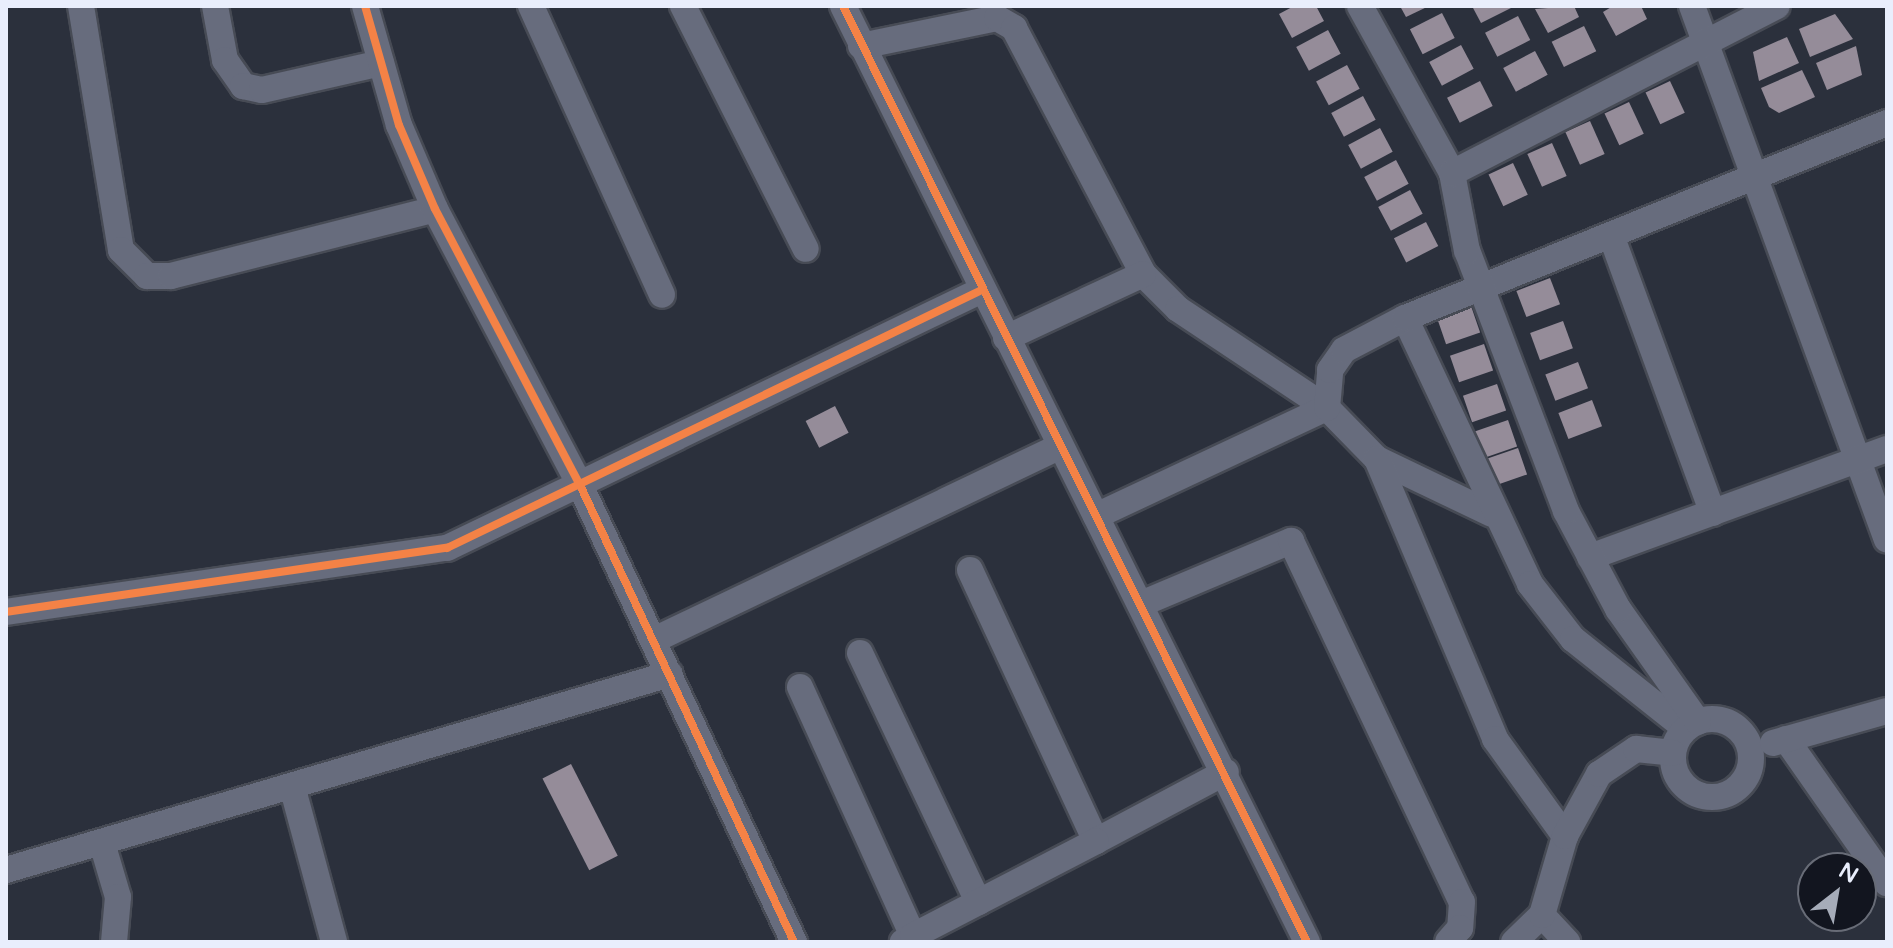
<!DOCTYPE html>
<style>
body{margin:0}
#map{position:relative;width:1893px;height:948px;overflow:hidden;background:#2b303c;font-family:"Varela Round",sans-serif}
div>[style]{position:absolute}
.building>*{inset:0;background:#958c99;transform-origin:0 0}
.roads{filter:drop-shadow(2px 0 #474b55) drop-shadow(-2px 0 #474b55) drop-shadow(0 2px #474b55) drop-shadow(0 -2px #474b55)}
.street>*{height:26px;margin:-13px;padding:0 13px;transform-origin:13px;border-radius:13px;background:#676c7d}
.street>.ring{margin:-13px;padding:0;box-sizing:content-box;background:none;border:26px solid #676c7d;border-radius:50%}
.cycleway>*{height:8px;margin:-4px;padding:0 4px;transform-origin:4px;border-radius:4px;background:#f48246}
span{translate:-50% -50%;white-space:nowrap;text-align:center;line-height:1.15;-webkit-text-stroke:8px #12151f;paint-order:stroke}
.frame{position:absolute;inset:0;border:8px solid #e9eefc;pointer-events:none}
.north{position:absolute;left:1797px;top:852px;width:80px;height:80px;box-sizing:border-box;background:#12151f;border:2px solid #686c77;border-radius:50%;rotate:31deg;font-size:22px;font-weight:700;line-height:32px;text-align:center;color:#e9eefc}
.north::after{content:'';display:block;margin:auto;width:28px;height:36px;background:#a6acb9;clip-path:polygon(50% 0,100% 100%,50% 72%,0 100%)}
</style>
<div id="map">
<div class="building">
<i style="clip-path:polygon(1294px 6px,1316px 6px,1324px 21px,1292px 38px,1279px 14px)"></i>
<i style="clip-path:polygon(1400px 6px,1429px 6px,1406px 17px)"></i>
<i style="clip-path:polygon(1472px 6px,1515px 6px,1481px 23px)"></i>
<i style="clip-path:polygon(1574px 6px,1579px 17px,1548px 33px,1535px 9px)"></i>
<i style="clip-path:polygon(1613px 6px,1641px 6px,1647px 19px,1616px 36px,1603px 12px)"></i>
<i style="left:1442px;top:13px;width:28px;height:36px;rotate:63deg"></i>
<i style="clip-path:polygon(1835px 14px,1853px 39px,1810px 57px,1799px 29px)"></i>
<i style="left:1518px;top:16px;width:27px;height:37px;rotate:63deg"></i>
<i style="left:1584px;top:26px;width:28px;height:36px;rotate:64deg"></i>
<i style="left:1328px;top:30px;width:27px;height:36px;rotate:62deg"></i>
<i style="clip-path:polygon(1787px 37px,1799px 63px,1759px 81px,1753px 52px)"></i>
<i style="left:1461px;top:45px;width:27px;height:36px;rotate:62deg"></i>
<i style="clip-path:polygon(1856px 46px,1862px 75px,1827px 90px,1816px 63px)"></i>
<i style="left:1535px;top:51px;width:27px;height:36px;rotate:62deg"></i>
<i style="left:1347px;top:65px;width:27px;height:35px;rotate:62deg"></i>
<i style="clip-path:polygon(1802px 70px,1815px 97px,1779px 113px,1769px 107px,1761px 88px)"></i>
<i style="left:1480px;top:81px;width:28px;height:37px;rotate:63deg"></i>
<i style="left:1670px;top:81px;width:35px;height:27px;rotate:65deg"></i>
<i style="left:1363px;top:96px;width:27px;height:36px;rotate:62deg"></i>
<i style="left:1629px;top:102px;width:35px;height:27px;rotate:65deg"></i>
<i style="left:1590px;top:121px;width:36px;height:27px;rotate:66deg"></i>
<i style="left:1380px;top:128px;width:27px;height:36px;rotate:62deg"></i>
<i style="left:1552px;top:143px;width:36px;height:27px;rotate:66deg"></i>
<i style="left:1396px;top:160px;width:27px;height:36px;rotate:62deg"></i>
<i style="left:1513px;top:163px;width:35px;height:27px;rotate:65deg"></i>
<i style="left:1410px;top:190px;width:27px;height:36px;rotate:62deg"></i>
<i style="left:1426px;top:222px;width:27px;height:36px;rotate:63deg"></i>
<i style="left:1550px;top:278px;width:28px;height:36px;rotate:69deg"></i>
<i style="left:1471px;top:306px;width:28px;height:36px;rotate:71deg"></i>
<i style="left:1563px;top:321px;width:29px;height:35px;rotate:70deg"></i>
<i style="left:1484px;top:344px;width:28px;height:36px;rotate:71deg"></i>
<i style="left:1578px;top:362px;width:28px;height:35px;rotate:69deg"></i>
<i style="left:1497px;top:384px;width:28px;height:36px;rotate:71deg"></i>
<i style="left:1592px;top:400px;width:28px;height:36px;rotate:69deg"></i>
<i style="left:835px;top:406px;width:30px;height:33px;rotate:63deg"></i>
<i style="left:1508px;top:420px;width:28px;height:36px;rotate:71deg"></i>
<i style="left:1518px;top:448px;width:28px;height:36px;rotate:71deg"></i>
<i style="left:571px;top:764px;width:103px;height:32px;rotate:63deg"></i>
</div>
<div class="roads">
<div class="street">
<i style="left:81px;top:6px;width:247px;rotate:80.7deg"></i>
<i style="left:121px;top:250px;width:37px;rotate:45deg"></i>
<i style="left:147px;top:276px;width:24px"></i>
<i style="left:171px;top:276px;width:272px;rotate:-14.2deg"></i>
<i style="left:215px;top:6px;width:55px;rotate:79.5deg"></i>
<i style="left:225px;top:60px;width:32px;rotate:55deg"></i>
<i style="left:243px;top:86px;width:19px;rotate:12deg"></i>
<i style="left:262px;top:90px;width:122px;rotate:-12.8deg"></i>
<i style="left:365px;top:6px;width:124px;rotate:74.1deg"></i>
<i style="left:399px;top:125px;width:91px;rotate:66.8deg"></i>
<i style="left:435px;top:209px;width:312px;rotate:62.3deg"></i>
<i style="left:580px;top:485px;width:505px;rotate:64.91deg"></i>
<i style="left:531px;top:6px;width:317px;rotate:65.6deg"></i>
<i style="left:683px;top:6px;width:272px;rotate:63.2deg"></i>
<i style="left:843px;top:6px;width:1045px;rotate:63.63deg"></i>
<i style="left:1360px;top:6px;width:191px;rotate:61.1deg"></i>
<i style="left:1692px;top:6px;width:568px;rotate:69.94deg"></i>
<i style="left:861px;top:46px;width:139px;rotate:-11.6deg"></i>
<i style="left:997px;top:18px;width:20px;rotate:30deg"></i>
<i style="left:1014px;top:28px;width:278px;rotate:62.3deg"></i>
<i style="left:1143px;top:274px;width:49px;rotate:45deg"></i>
<i style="left:1178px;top:309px;width:179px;rotate:33.6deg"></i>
<i style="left:1327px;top:408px;width:71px;rotate:45.6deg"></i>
<i style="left:1377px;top:459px;width:127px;rotate:25.6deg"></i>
<i style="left:1611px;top:235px;width:296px;rotate:69.9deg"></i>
<i style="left:1405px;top:318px;width:294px;rotate:64.8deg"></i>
<i style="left:1530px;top:584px;width:70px;rotate:52deg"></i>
<i style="left:1573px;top:639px;width:144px;rotate:38.5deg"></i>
<i style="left:1006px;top:338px;width:151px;rotate:-25deg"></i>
<i style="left:1377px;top:459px;width:304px;rotate:67.1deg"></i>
<i style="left:1495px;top:739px;width:120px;rotate:54.2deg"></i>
<i style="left:1096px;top:516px;width:255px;rotate:-25.1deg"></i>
<i style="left:1327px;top:408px;width:38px;rotate:-85deg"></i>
<i style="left:1330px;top:370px;width:24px;rotate:-55deg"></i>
<i style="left:1344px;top:350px;width:69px;rotate:-27.7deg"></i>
<i style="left:1405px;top:318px;width:520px;rotate:-22.03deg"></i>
<i style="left:1590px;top:557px;width:316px;rotate:-20deg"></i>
<i style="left:970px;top:570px;width:299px;rotate:65.1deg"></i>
<i style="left:1096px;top:841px;width:147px;rotate:-28deg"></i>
<i style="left:1141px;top:604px;width:163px;rotate:-22.8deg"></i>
<i style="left:1291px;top:541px;width:399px;rotate:64.7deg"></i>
<i style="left:1462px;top:902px;width:26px;rotate:94deg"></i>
<i style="left:1460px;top:928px;width:18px;rotate:131deg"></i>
<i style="left:6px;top:612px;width:446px;rotate:-8.3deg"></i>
<i style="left:447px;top:548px;width:594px;rotate:-25.75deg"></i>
<i style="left:654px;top:640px;width:450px;rotate:-25.5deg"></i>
<i style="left:860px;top:653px;width:276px;rotate:64.6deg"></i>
<i style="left:800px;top:687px;width:273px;rotate:65.6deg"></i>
<i style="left:913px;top:936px;width:12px;rotate:149deg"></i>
<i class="ring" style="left:1673px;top:719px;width:52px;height:52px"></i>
<i style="left:1698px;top:722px;width:138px;rotate:-125.3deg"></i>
<i style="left:1618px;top:609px;width:111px;rotate:-118deg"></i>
<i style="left:1566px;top:511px;width:278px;rotate:-110.8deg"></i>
<i style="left:1467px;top:251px;width:79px;rotate:-100.9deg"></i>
<i style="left:1452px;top:173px;width:365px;rotate:-27.2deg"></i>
<i style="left:1786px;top:739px;width:176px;rotate:55deg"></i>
<i style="left:1773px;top:743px;width:118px;rotate:-15.7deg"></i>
<i style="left:292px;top:786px;width:162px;rotate:74.9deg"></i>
<i style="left:102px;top:843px;width:56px;rotate:73.5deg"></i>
<i style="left:118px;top:897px;width:45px;rotate:95.1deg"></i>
<i style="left:6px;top:870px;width:692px;rotate:-16.45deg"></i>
<i style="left:1542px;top:915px;width:37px;rotate:47deg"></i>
<i style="left:913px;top:936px;width:206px;rotate:-27.4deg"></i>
<i style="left:1514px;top:942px;width:39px;rotate:-44deg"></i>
<i style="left:1542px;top:915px;width:82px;rotate:-73.8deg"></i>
<i style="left:1565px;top:836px;width:71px;rotate:-61.3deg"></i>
<i style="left:1599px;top:774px;width:45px;rotate:-34deg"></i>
<i style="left:1636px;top:749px;width:37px;rotate:6deg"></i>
</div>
</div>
<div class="cycleway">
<i style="left:365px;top:6px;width:124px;rotate:74.1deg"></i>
<i style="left:399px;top:125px;width:91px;rotate:66.8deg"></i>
<i style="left:435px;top:209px;width:312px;rotate:62.3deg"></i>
<i style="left:580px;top:485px;width:505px;rotate:64.91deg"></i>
<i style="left:843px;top:6px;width:1045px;rotate:63.63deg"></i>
<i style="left:6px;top:612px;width:446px;rotate:-8.3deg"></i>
<i style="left:447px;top:548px;width:594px;rotate:-25.75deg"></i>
</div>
<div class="frame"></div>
<div class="north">N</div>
</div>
